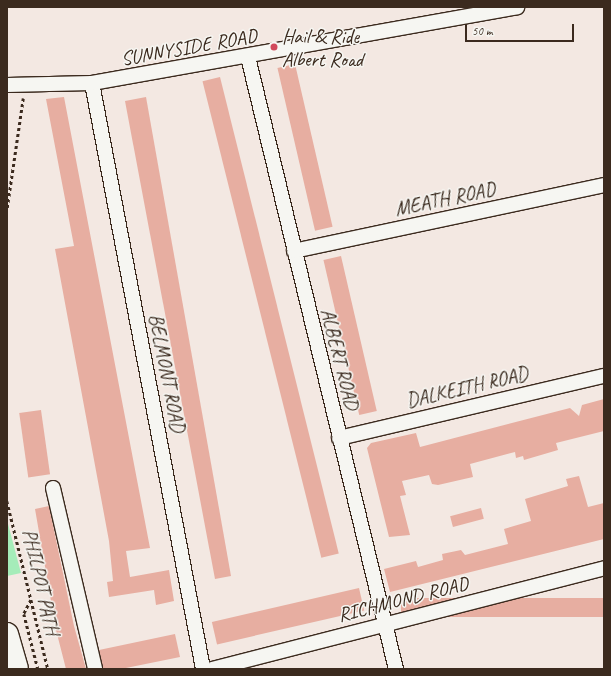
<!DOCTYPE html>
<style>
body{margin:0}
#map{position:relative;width:611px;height:676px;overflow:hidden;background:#f3e8e2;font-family:Caveat,sans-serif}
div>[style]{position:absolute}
.green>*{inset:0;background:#a5ecb9}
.building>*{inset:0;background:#e7aea1;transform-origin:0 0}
.path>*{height:2.5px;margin-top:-1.25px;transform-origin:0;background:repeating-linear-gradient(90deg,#3b2a1e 0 3px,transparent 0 6px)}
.roads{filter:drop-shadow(1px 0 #3b2a1e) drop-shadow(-1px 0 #3b2a1e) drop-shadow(0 1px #3b2a1e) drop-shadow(0 -1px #3b2a1e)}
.street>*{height:14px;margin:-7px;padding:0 7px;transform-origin:7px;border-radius:7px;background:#f6f6f2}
.primary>*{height:22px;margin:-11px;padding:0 11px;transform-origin:11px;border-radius:11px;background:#f6f6f2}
.dots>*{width:11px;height:11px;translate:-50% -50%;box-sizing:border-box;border:2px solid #f6f6f2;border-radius:50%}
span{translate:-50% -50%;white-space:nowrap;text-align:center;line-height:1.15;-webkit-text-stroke:3px #f6f6f2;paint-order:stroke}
.poi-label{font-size:20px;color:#3b2a1e}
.left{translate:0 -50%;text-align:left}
.street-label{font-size:20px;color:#3b2a1e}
.frame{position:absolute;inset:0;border:8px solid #3b2a1e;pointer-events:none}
.scale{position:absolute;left:465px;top:24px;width:109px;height:18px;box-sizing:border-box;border:2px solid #3b2a1e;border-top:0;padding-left:5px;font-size:12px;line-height:14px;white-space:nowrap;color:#3b2a1e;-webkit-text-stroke:3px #f6f6f2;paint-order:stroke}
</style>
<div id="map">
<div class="green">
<i style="clip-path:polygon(7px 520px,21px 573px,7px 576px)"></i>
</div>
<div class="building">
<i style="left:295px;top:64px;width:167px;height:18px;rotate:77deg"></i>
<i style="left:220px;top:77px;width:491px;height:18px;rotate:76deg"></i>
<i style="clip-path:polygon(64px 97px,150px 548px,126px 551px,130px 577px,169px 570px,174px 601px,156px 605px,154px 590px,109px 597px,107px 582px,113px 581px,109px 541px,55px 249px,74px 246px,46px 99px)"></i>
<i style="clip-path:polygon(146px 97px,231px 576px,215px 579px,125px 101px)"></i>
<i style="left:341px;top:256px;width:159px;height:18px;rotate:77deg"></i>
<i style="clip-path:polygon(604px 399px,604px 431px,556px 443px,558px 450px,524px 460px,523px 456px,516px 458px,515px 452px,470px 464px,473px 477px,438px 485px,432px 484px,429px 475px,402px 481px,406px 495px,400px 496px,410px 535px,389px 537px,367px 448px,371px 443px,416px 433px,420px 447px,570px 408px,579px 416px,582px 405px)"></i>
<i style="left:41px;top:410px;width:65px;height:22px;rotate:82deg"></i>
<i style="clip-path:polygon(579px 476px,588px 507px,604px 503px,604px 539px,390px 592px,384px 569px,416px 561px,418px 567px,443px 560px,442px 554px,461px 550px,465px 555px,508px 544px,504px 529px,531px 521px,525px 499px,568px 486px,566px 479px)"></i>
<i style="clip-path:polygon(49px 506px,74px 626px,86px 669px,66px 669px,56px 630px,35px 509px)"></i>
<i style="left:481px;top:508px;width:11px;height:32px;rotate:75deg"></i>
<i style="left:359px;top:588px;width:23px;height:151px;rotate:77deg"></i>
<i style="left:604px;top:598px;width:19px;height:203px;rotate:90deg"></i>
<i style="clip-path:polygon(175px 634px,180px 657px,121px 669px,103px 669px,99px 650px)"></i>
</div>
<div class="path">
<i style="left:7px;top:208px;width:111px;rotate:-81.7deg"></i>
<i style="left:7px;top:501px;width:173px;rotate:76.3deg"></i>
<i style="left:31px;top:600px;width:16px;rotate:117deg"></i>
<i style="left:24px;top:614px;width:57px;rotate:75.7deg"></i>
</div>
<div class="roads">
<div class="street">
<i style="left:248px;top:57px;width:630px;rotate:76.41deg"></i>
<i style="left:92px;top:83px;width:596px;rotate:79.27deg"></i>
<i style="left:7px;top:85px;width:85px;rotate:-1.3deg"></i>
<i style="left:92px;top:83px;width:432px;rotate:-10.1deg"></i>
<i style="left:294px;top:251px;width:317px;rotate:-12deg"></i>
<i style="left:339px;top:438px;width:272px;rotate:-13.2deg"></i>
<i style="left:53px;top:488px;width:186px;rotate:76.9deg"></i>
<i style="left:212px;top:669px;width:405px;rotate:-14.4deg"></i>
</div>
<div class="primary">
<i style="left:7px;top:634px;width:36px;rotate:74deg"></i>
</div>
</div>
<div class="dots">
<i style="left:274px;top:47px;background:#d1495b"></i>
</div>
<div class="poi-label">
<span class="left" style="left:282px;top:48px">Hail &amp; Ride<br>Albert Road</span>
</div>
<div class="street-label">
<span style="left:189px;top:47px;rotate:-10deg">SUNNYSIDE ROAD</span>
<span style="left:445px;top:199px;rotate:-12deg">MEATH ROAD</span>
<span style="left:340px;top:359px;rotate:76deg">ALBERT ROAD</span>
<span style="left:167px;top:373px;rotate:79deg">BELMONT ROAD</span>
<span style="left:467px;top:387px;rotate:-13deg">DALKEITH ROAD</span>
<span style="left:41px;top:582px;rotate:77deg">PHILPOT PATH</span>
<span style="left:403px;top:599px;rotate:-14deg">RICHMOND ROAD</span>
</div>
<div class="frame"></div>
<div class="scale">50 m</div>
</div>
